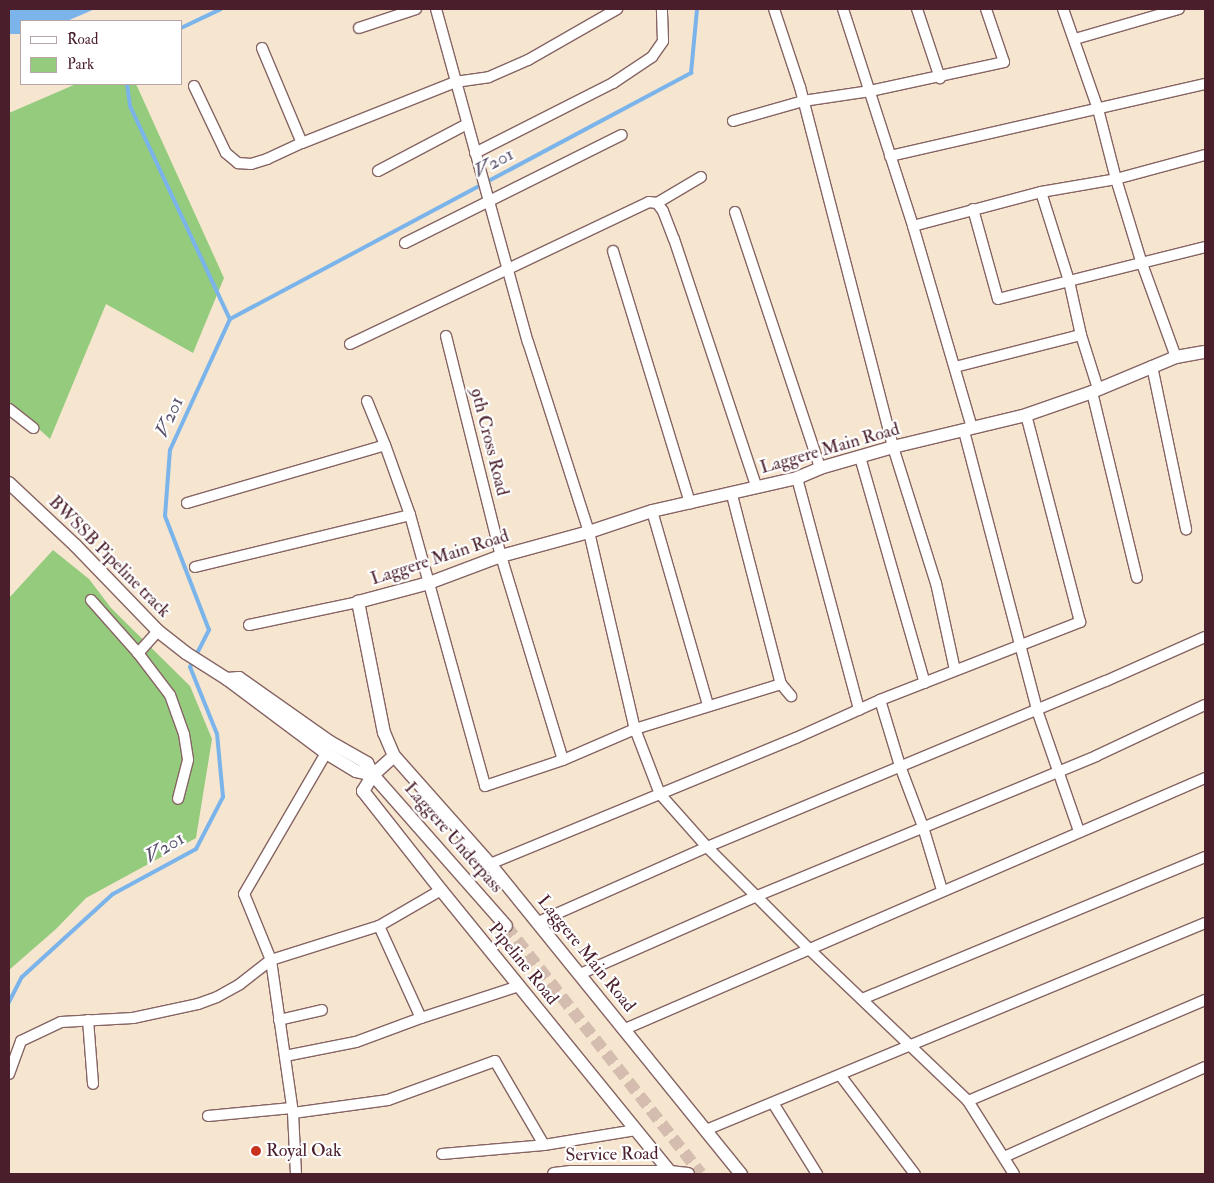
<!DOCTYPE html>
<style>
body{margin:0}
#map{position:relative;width:1214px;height:1183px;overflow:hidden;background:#f6e5cf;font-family:"IM FELL Double Pica",serif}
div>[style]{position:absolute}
.green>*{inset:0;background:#94cb7d}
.water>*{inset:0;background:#7ab4eb}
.stream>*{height:4px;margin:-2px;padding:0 2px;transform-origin:2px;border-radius:2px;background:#7ab4eb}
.tertiary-tunnel>*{height:12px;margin-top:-6px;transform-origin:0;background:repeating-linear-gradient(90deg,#d4bdae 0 12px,transparent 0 18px)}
.roads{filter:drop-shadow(1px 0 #866464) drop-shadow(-1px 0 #866464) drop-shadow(0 1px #866464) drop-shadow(0 -1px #866464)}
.minor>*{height:10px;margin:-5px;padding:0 5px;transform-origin:5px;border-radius:5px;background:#fff}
.tertiary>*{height:12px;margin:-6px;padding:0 6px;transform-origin:6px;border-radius:6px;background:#fff}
.dots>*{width:14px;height:14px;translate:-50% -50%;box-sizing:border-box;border:2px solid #fff;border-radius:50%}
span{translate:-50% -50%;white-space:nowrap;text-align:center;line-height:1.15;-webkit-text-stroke:4.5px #fff;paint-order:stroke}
.street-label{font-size:18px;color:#4a1f2b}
.poi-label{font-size:18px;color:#4a1f2b}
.left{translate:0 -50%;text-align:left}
.water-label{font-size:19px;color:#5b536e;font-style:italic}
.frame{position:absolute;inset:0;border:10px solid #4a1f2b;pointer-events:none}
.legend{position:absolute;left:20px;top:20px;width:162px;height:65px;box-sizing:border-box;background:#fff;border:1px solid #b7a5aa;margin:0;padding:6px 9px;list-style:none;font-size:15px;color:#4a1f2b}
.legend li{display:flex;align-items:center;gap:10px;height:25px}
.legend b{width:25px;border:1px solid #b7a5aa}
</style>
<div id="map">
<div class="green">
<i style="clip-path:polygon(76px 84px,136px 84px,224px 278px,193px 353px,106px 304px,50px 439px,9px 402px,9px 113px)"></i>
<i style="clip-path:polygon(53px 550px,89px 579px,111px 608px,190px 686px,212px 739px,196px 838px,86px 898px,56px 929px,9px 970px,9px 598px)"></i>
</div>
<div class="water">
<i style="clip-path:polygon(9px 9px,95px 9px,67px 21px,21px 21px,21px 34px,9px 34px)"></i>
</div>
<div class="stream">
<i style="left:181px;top:28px;width:44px;rotate:-25.4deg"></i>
<i style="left:127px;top:84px;width:22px;rotate:82deg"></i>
<i style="left:130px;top:106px;width:235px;rotate:64.9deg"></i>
<i style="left:9px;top:1002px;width:28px;rotate:-63deg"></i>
<i style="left:22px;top:977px;width:123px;rotate:-42.4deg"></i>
<i style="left:113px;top:894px;width:94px;rotate:-28.5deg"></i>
<i style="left:196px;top:849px;width:59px;rotate:-62.6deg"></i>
<i style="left:223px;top:797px;width:63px;rotate:-95.4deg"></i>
<i style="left:217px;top:734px;width:72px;rotate:-111.9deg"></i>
<i style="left:190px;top:667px;width:42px;rotate:-62.8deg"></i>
<i style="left:209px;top:630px;width:122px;rotate:-111.1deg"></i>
<i style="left:165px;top:516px;width:66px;rotate:-85.7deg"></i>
<i style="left:170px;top:450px;width:144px;rotate:-65.4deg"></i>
<i style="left:230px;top:319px;width:523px;rotate:-28.09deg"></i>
<i style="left:691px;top:73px;width:64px;rotate:-84.6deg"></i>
</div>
<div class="tertiary-tunnel">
<i style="left:506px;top:926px;width:315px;rotate:51.8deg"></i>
</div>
<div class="roads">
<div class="minor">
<i style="left:436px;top:9px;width:345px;rotate:74.6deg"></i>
<i style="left:528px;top:342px;width:200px;rotate:72.2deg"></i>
<i style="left:589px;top:532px;width:202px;rotate:76.9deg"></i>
<i style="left:635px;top:729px;width:70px;rotate:69deg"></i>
<i style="left:660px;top:794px;width:71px;rotate:48.4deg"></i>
<i style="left:707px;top:847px;width:143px;rotate:45deg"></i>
<i style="left:808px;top:948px;width:221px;rotate:43.7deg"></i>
<i style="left:968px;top:1101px;width:86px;rotate:57.8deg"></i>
<i style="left:774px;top:9px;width:82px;rotate:71.6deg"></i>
<i style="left:800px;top:87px;width:372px;rotate:75.5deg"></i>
<i style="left:893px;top:447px;width:143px;rotate:72.5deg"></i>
<i style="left:936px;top:583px;width:89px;rotate:77.7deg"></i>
<i style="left:843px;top:9px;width:228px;rotate:72.1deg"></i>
<i style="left:913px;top:226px;width:210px;rotate:73.7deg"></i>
<i style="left:917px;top:9px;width:73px;rotate:71.6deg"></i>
<i style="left:1063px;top:9px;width:106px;rotate:70.7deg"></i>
<i style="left:1098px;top:109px;width:72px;rotate:75.6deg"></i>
<i style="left:1116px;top:179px;width:86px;rotate:73deg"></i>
<i style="left:1141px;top:261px;width:102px;rotate:70deg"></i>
<i style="left:359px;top:28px;width:60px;rotate:-18.4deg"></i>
<i style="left:1075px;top:39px;width:108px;rotate:-16.1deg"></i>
<i style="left:262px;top:48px;width:103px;rotate:67.2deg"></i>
<i style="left:302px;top:143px;width:165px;rotate:-21.7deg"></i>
<i style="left:455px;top:82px;width:34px;rotate:-8deg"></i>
<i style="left:489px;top:77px;width:43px;rotate:-23.6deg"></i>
<i style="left:528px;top:60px;width:103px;rotate:-29.8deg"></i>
<i style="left:194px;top:86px;width:74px;rotate:64.5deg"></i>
<i style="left:226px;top:153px;width:16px;rotate:40deg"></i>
<i style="left:238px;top:163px;width:13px;rotate:4deg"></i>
<i style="left:251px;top:164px;width:17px;rotate:-17deg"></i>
<i style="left:267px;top:159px;width:38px;rotate:-25deg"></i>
<i style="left:733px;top:121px;width:73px;rotate:-15.9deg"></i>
<i style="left:803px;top:101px;width:68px;rotate:-8.5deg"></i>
<i style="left:870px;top:91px;width:137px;rotate:-12.2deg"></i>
<i style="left:1004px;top:62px;width:56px;rotate:-108.8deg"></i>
<i style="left:475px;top:153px;width:155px;rotate:-26.9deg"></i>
<i style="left:613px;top:83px;width:47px;rotate:-33.7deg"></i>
<i style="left:652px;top:57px;width:19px;rotate:-55deg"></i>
<i style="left:663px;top:41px;width:32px;rotate:-92deg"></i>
<i style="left:890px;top:156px;width:323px;rotate:-12.9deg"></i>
<i style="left:378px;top:171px;width:101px;rotate:-27.8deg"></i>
<i style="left:1041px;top:192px;width:93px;rotate:72.5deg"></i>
<i style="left:1069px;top:281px;width:140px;rotate:-14deg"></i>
<i style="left:657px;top:203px;width:51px;rotate:-30.6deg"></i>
<i style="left:973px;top:209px;width:93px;rotate:74.5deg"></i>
<i style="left:998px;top:299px;width:73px;rotate:-14.2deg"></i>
<i style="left:1069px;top:281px;width:55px;rotate:77.5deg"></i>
<i style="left:1081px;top:335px;width:57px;rotate:72.5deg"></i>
<i style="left:735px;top:212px;width:270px;rotate:71.6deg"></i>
<i style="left:913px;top:226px;width:132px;rotate:-14.9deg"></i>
<i style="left:1041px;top:192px;width:76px;rotate:-9.8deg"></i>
<i style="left:1116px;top:179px;width:92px;rotate:-15.1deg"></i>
<i style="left:405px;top:243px;width:242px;rotate:-26.5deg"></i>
<i style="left:613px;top:251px;width:264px;rotate:73deg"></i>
<i style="left:446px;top:336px;width:227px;rotate:76deg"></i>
<i style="left:501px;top:556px;width:213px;rotate:73.1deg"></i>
<i style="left:350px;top:344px;width:331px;rotate:-25.4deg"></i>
<i style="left:649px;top:202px;width:8px;rotate:7deg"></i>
<i style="left:657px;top:203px;width:10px;rotate:53deg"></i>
<i style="left:663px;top:211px;width:30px;rotate:69deg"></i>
<i style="left:674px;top:239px;width:262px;rotate:71.6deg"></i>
<i style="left:1152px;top:366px;width:167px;rotate:78.2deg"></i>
<i style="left:955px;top:367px;width:130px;rotate:-14.3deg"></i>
<i style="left:1092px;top:392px;width:191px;rotate:76.4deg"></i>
<i style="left:367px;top:401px;width:48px;rotate:67.8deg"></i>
<i style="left:9px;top:409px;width:31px;rotate:38deg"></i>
<i style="left:964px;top:431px;width:288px;rotate:75.3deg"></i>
<i style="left:1037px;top:710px;width:128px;rotate:70.9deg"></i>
<i style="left:860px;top:457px;width:235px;rotate:74deg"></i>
<i style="left:797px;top:478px;width:240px;rotate:75deg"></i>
<i style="left:732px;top:495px;width:195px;rotate:75.5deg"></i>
<i style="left:781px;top:684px;width:16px;rotate:50deg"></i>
<i style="left:187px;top:503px;width:206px;rotate:-16.3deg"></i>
<i style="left:385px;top:445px;width:74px;rotate:70.3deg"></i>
<i style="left:410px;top:515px;width:281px;rotate:74.5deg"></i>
<i style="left:485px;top:786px;width:82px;rotate:-18.4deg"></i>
<i style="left:563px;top:760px;width:78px;rotate:-23.3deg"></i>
<i style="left:635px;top:729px;width:153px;rotate:-17.1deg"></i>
<i style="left:652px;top:511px;width:202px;rotate:73.9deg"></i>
<i style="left:195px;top:567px;width:221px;rotate:-13.6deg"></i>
<i style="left:91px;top:600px;width:71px;rotate:48.4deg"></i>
<i style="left:249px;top:625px;width:111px;rotate:-11.9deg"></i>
<i style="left:158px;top:631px;width:30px;rotate:132deg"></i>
<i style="left:138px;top:653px;width:53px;rotate:52.7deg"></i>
<i style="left:170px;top:695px;width:41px;rotate:70.3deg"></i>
<i style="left:184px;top:734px;width:26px;rotate:81deg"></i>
<i style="left:188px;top:760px;width:40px;rotate:104.4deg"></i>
<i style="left:880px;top:700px;width:69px;rotate:73.1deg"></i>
<i style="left:900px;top:766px;width:65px;rotate:69.3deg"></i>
<i style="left:923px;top:827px;width:66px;rotate:73.2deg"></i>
<i style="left:490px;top:864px;width:331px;rotate:-22.4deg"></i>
<i style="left:796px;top:738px;width:92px;rotate:-24.3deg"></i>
<i style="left:880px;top:700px;width:215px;rotate:-21.3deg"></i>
<i style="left:1080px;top:622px;width:214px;rotate:-104.6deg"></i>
<i style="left:538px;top:922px;width:185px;rotate:-23.9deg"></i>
<i style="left:707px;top:847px;width:432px;rotate:-22.6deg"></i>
<i style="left:1106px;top:681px;width:108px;rotate:-24deg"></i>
<i style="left:379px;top:926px;width:101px;rotate:65.5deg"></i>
<i style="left:580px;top:974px;width:193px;rotate:-23.8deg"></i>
<i style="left:757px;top:896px;width:367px;rotate:-22.4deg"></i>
<i style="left:1096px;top:756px;width:120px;rotate:-25.1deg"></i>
<i style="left:862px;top:999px;width:371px;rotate:-22.5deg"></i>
<i style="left:88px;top:1020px;width:64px;rotate:85.5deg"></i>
<i style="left:279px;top:1020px;width:44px;rotate:-13.1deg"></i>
<i style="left:625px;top:1029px;width:632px;rotate:-23.4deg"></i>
<i style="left:285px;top:1056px;width:72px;rotate:-11.2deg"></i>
<i style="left:356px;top:1042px;width:69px;rotate:-20.3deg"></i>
<i style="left:421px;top:1018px;width:103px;rotate:-18.1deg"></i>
<i style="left:9px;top:1074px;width:35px;rotate:-70deg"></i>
<i style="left:21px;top:1041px;width:44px;rotate:-25.4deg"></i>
<i style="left:61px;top:1022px;width:72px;rotate:-3.2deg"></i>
<i style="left:133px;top:1018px;width:66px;rotate:-12.2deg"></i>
<i style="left:198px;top:1004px;width:20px;rotate:-20deg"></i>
<i style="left:217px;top:997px;width:26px;rotate:-29deg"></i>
<i style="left:240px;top:984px;width:39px;rotate:-38deg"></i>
<i style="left:271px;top:960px;width:113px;rotate:-17.5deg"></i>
<i style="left:379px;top:926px;width:72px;rotate:-30.1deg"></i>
<i style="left:840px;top:1075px;width:124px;rotate:52.9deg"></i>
<i style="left:968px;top:1101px;width:258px;rotate:-23.1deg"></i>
<i style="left:773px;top:1103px;width:84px;rotate:58.2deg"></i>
<i style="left:293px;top:1113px;width:96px;rotate:-7.8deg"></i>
<i style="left:388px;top:1100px;width:114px;rotate:-20deg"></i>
<i style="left:495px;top:1061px;width:97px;rotate:59.7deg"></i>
<i style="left:544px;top:1145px;width:93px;rotate:-9.3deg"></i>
<i style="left:208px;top:1116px;width:84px;rotate:-5.4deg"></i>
<i style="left:706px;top:1130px;width:540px;rotate:-22.53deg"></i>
<i style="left:442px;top:1154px;width:102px;rotate:-5deg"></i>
<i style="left:1004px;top:1157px;width:220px;rotate:-24.1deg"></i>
<i style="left:296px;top:1174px;width:61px;rotate:-92.8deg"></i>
<i style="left:293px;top:1113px;width:155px;rotate:-98.2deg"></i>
<i style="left:271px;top:960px;width:71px;rotate:-112.2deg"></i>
<i style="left:244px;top:894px;width:163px;rotate:-59.8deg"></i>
</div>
<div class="tertiary">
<i style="left:9px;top:483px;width:91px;rotate:43.2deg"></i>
<i style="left:75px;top:545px;width:120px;rotate:46deg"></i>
<i style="left:158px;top:631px;width:36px;rotate:38deg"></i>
<i style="left:186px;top:653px;width:49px;rotate:32.4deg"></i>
<i style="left:394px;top:756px;width:28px;rotate:138deg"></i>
<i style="left:373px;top:775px;width:19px;rotate:122deg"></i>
<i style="left:363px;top:791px;width:126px;rotate:51.8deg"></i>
<i style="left:441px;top:890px;width:363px;rotate:50.9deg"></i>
<i style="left:373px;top:775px;width:17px;rotate:-167deg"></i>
<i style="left:356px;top:771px;width:35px;rotate:-149deg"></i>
<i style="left:326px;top:753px;width:124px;rotate:-143.2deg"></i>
<i style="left:227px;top:679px;width:12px;rotate:-5deg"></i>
<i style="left:239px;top:678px;width:111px;rotate:35.1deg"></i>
<i style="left:330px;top:742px;width:43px;rotate:29.6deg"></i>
<i style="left:367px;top:763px;width:13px;rotate:63deg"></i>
<i style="left:373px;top:775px;width:201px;rotate:48.6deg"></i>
<i style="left:554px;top:1174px;width:17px;rotate:-7deg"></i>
<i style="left:571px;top:1172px;width:99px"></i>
<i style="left:670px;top:1172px;width:18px;rotate:6deg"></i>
<i style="left:741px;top:1174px;width:399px;rotate:-129deg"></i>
<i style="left:490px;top:864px;width:144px;rotate:-131.6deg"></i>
<i style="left:394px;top:756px;width:25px;rotate:-113deg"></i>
<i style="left:384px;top:733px;width:134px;rotate:-101.2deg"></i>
<i style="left:358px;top:602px;width:73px;rotate:-15deg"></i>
<i style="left:429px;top:583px;width:77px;rotate:-20.6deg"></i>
<i style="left:501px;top:556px;width:91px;rotate:-15.3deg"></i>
<i style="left:589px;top:532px;width:66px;rotate:-18.4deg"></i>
<i style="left:652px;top:511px;width:149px;rotate:-12.8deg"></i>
<i style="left:797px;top:478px;width:25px;rotate:-23deg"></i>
<i style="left:820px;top:468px;width:76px;rotate:-16deg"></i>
<i style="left:893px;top:447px;width:137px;rotate:-13.5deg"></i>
<i style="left:1026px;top:415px;width:70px;rotate:-19.2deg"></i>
<i style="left:1092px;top:392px;width:91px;rotate:-22.6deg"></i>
<i style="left:1176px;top:357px;width:29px;rotate:-10deg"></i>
</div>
</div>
<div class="dots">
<i style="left:256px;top:1151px;background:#c8321e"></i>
</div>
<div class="street-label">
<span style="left:489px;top:442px;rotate:76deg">9th Cross Road</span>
<span style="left:830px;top:449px;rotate:-16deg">Laggere Main Road</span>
<span style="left:109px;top:557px;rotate:45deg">BWSSB Pipeline track</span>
<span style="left:440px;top:558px;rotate:-18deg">Laggere Main Road</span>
<span style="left:453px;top:838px;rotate:49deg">Laggere Underpass</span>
<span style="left:586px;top:954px;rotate:51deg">Laggere Main Road</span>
<span style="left:523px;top:964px;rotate:51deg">Pipeline Road</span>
<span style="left:612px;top:1155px;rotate:-1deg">Service Road</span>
</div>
<div class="poi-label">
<span class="left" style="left:266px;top:1151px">Royal Oak</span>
</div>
<div class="water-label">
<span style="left:494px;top:163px;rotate:-28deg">V201</span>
<span style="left:170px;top:417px;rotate:-66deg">V201</span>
<span style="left:165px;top:848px;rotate:-31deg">V201</span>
</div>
<div class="frame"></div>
<ul class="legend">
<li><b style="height:6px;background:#fff"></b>Road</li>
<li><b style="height:14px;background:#94cb7d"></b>Park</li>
</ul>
</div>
